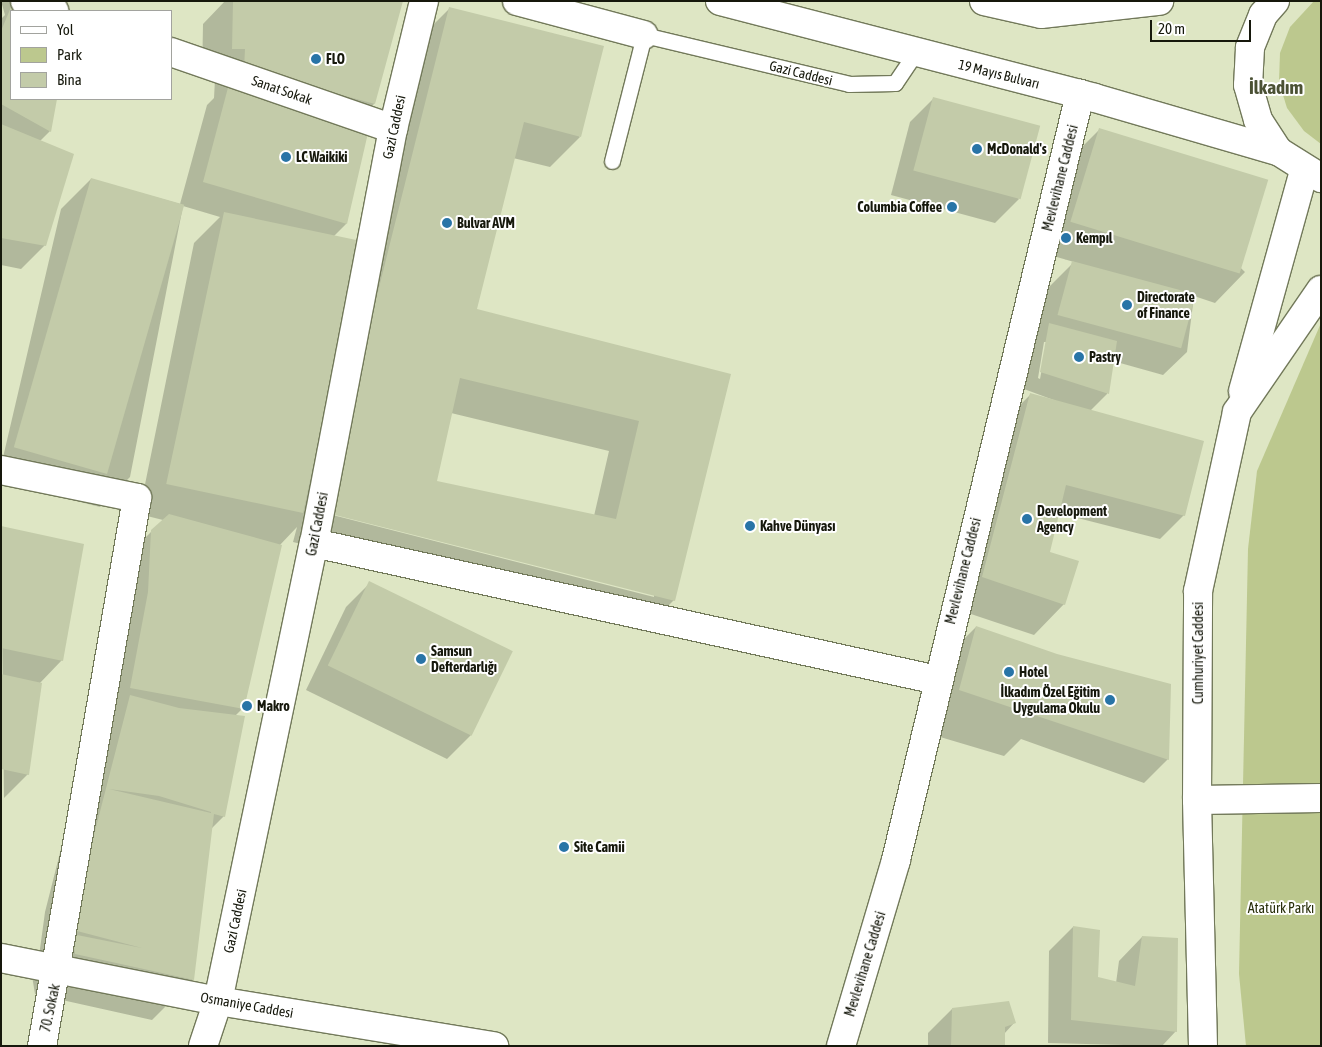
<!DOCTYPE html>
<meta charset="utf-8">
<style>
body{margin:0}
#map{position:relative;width:1322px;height:1047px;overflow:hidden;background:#dee6c4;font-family:"Asap Condensed",sans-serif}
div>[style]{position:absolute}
.green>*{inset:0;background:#bcc88e}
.shadow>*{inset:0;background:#0003}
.building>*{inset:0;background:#c3cba9;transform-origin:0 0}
.roads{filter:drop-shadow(1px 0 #72795a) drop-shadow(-1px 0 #72795a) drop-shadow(0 1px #72795a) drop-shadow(0 -1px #72795a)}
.lane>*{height:15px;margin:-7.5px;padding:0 7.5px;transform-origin:7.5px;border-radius:7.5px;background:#fff}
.street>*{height:28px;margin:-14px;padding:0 14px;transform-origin:14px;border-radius:14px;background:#fff}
.secondary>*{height:28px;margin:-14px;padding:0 14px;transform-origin:14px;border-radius:14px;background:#fff}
.primary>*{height:28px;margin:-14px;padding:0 14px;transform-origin:14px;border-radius:14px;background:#fff}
.dots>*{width:14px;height:14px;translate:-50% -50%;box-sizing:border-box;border:2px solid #fff;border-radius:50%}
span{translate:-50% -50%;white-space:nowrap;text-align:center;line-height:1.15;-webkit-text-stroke:4px #fff;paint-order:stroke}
.poi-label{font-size:14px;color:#16180c;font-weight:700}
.left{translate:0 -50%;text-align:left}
.right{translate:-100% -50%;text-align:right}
.street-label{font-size:14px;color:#16180c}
.park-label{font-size:14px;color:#292f0b}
.district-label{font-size:19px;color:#4b5134;font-weight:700}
.frame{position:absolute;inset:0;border:2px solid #16180c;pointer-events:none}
.legend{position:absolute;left:10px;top:10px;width:162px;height:90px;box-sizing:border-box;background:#fff;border:1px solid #a2a39e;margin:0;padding:6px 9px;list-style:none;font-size:15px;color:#16180c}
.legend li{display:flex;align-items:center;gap:10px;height:25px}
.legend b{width:25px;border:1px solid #a2a39e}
.scale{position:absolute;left:1150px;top:20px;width:101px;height:22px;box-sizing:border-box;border:2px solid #16180c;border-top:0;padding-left:6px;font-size:15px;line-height:18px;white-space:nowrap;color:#16180c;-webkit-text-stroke:4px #fff;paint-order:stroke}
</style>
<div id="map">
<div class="green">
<i style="clip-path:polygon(1314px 1px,1321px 1px,1321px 144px,1304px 131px,1287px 108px,1279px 82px,1280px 53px,1290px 27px)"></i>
<i style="clip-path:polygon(1321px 323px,1321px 1046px,1246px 1046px,1239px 974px,1248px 549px,1257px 471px)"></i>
</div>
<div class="shadow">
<i style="clip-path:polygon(1px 1px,21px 1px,17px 11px,11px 11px,11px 99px,55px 99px,50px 131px,40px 141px,45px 245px,21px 269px,1px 265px,1px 19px,5px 15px)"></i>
<i style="clip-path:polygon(evenodd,225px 1px,402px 1px,374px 104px,350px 128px,346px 224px,334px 236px,360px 242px,419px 39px,450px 8px,580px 137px,550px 167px,513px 158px,475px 310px,730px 375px,674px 600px,643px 631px,293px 542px,297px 527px,279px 546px,243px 708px,235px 716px,224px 816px,211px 829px,193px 979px,152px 1020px,35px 994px,32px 976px,37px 971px,45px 912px,89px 738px,111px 572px,163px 520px,139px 514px,194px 243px,220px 217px,183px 206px,130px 477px,100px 507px,1px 482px,1px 466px,61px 209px,91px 179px,180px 204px,207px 105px,214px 98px,215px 79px,202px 79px,203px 24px,225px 1px,451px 413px,609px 451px,594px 516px,436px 482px,451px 413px,225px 1px,317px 509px,654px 594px,654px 597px,317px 511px,317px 509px)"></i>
<i style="clip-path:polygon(934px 98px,1019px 199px,995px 223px,891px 195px,910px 122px)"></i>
<i style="clip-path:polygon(evenodd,1099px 130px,1245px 272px,1215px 303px,1194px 296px,1187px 352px,1163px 375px,1113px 361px,1107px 394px,1090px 411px,1184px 515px,1160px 539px,1058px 513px,1048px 553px,1064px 604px,1034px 635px,953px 608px,1007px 418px,1030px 395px,1067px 405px,1024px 389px,1049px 287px,1074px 262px,1043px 253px,1069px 160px,1099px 130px,1044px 342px,1047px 342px,1040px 379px,1038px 378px,1044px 342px)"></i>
<i style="clip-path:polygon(1px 528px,62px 660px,39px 684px,28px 774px,4px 798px)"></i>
<i style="clip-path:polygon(370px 583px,471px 735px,447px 759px,306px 690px,346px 607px)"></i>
<i style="clip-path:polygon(976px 627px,1168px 759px,1144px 783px,1021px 739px,1004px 756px,920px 731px,935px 668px)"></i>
<i style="clip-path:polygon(1073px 927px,1096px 978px,1116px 983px,1119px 961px,1142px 937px,1176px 1031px,1162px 1046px,1048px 1043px,1049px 951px)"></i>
<i style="clip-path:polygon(952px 1009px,1014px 1023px,1004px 1034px,1004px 1046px,928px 1046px,928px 1033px)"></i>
</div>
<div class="building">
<i style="clip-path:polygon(233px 1px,403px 1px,375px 104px,244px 69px,245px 49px,232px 49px)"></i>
<i style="clip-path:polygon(11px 7px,20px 11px,11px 11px,11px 99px,57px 99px,51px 132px,1px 104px,1px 31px)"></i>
<i style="clip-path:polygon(evenodd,449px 7px,604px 46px,581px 137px,524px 122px,477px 309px,731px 374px,675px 601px,323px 512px,449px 7px,460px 378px,639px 421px,616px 519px,437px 481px,460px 378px)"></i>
<i style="clip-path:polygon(230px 80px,368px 133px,347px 224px,203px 182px)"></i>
<i style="left:933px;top:97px;width:111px;height:76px;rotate:15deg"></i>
<i style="clip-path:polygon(1px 124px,74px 154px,46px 246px,1px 238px)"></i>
<i style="left:1099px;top:128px;width:177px;height:98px;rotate:17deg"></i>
<i style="left:91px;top:178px;width:97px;height:280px;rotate:16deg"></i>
<i style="left:224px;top:212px;width:140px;height:278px;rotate:12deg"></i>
<i style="left:1072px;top:261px;width:128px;height:56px;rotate:15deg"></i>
<i style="clip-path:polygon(1049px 323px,1117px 341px,1109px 394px,1040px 372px)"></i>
<i style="clip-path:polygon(1030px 393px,1204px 441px,1185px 516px,1066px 485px,1050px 552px,1079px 561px,1065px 605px,982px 577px)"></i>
<i style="clip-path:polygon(169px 514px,282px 545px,244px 709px,130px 688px,148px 592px,151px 530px)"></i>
<i style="clip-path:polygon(1px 526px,84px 544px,63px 661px,1px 648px)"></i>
<i style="left:369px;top:581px;width:160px;height:94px;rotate:26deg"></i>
<i style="clip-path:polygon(976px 626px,1057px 654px,1171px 684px,1169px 760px,959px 690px)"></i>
<i style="clip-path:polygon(1px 674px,42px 683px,29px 775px,1px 769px)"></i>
<i style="clip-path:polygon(evenodd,130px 695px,179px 708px,245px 716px,225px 817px,214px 814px,194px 980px,75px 954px,72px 934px,142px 948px,77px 931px,85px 870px,130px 695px,109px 789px,159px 796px,211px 812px,211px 813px,109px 789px)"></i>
<i style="clip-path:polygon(1073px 926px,1100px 930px,1098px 977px,1135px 986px,1142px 936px,1178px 938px,1177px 1032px,1071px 1020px)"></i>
<i style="clip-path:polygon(1009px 1001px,1016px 1023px,1005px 1027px,1005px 1046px,951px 1046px,952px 1008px)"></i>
</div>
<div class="roads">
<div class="lane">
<i style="left:612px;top:161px;width:130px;rotate:-75.7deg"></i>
<i style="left:644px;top:35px;width:211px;rotate:13.4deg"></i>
<i style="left:849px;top:84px;width:46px;rotate:-1.2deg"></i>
<i style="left:895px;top:83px;width:37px;rotate:-56deg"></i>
</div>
<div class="street">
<i style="left:25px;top:1px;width:31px;rotate:19deg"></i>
<i style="left:424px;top:1px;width:132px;rotate:103.6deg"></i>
<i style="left:393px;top:129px;width:421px;rotate:100.8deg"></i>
<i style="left:314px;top:543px;width:638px;rotate:12.4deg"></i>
<i style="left:517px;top:1px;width:131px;rotate:15deg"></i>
<i style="left:171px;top:52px;width:235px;rotate:19.1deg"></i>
<i style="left:1px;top:470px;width:139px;rotate:11.6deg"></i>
<i style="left:137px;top:498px;width:556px;rotate:99.83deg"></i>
<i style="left:1197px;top:800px;width:124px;rotate:-0.9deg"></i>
<i style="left:841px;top:1046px;width:194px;rotate:-73.5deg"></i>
<i style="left:896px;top:860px;width:788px;rotate:-76.49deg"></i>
</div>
<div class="secondary">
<i style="left:1243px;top:391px;width:228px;rotate:-74.5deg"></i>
<i style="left:1px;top:958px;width:221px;rotate:11.2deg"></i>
<i style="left:218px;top:1001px;width:280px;rotate:9.3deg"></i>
<i style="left:203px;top:1046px;width:47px;rotate:-71.6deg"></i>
<i style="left:218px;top:1001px;width:468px;rotate:-78.2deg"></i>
<i style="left:1203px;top:1046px;width:246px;rotate:-91.4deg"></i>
<i style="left:1197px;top:800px;width:209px;rotate:-89.7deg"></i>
<i style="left:1198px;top:591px;width:183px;rotate:-77.7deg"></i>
<i style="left:1237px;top:412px;width:148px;rotate:-55.5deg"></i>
</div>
<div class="primary">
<i style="left:720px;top:1px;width:387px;rotate:14.5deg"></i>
<i style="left:1095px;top:98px;width:191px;rotate:16.2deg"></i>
<i style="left:984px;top:1px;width:58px;rotate:12.8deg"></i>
<i style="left:1041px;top:14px;width:119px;rotate:-6.3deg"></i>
<i style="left:1275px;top:1px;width:18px;rotate:131deg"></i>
<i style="left:1263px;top:15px;width:35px;rotate:112deg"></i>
<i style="left:1250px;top:48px;width:37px;rotate:93deg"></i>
<i style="left:1248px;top:85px;width:36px;rotate:74deg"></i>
<i style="left:1258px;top:120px;width:37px;rotate:57deg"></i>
<i style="left:1278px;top:151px;width:51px;rotate:32.1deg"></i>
</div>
</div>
<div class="dots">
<i style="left:316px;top:59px;background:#2874a7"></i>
<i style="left:977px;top:149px;background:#2874a7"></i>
<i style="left:286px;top:157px;background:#2874a7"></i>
<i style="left:952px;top:207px;background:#2874a7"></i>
<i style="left:447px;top:223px;background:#2874a7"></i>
<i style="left:1066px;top:238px;background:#2874a7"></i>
<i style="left:1127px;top:305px;background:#2874a7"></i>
<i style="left:1079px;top:357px;background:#2874a7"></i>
<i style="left:1027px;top:519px;background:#2874a7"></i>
<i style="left:750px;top:526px;background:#2874a7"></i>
<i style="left:421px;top:659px;background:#2874a7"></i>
<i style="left:1009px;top:672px;background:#2874a7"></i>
<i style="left:1110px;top:700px;background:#2874a7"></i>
<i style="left:247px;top:706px;background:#2874a7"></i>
<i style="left:564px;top:847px;background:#2874a7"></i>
</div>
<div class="poi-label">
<span class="left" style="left:326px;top:59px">FLO</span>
<span class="left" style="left:987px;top:149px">McDonald's</span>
<span class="left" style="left:296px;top:157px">LC Waikiki</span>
<span class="right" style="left:942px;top:207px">Columbia Coffee</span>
<span class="left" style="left:457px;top:223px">Bulvar AVM</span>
<span class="left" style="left:1076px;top:238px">Kempıl</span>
<span class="left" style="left:1137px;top:305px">Directorate<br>of Finance</span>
<span class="left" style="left:1089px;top:357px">Pastry</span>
<span class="left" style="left:1037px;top:519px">Development<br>Agency</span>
<span class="left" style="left:760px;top:526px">Kahve Dünyası</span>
<span class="left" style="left:431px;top:659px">Samsun<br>Defterdarlığı</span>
<span class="left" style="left:1019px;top:672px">Hotel</span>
<span class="right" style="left:1100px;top:700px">İlkadım Özel Eğitim<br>Uygulama Okulu</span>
<span class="left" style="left:257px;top:706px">Makro</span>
<span class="left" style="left:574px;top:847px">Site Camii</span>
</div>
<div class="street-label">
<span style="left:801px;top:73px;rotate:14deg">Gazi Caddesi</span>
<span style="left:999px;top:74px;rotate:14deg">19 Mayıs Bulvarı</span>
<span style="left:282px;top:90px;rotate:19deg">Sanat Sokak</span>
<span style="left:394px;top:127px;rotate:-78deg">Gazi Caddesi</span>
<span style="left:1060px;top:178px;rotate:-76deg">Mevlevihane Caddesi</span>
<span style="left:317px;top:524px;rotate:-79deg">Gazi Caddesi</span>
<span style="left:963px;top:571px;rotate:-76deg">Mevlevihane Caddesi</span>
<span style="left:1198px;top:653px;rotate:-90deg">Cumhuriyet Caddesi</span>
<span style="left:235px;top:921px;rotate:-78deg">Gazi Caddesi</span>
<span style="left:865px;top:964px;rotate:-73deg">Mevlevihane Caddesi</span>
<span style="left:247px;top:1005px;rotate:10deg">Osmaniye Caddesi</span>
<span style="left:50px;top:1008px;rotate:-78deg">70. Sokak</span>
</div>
<div class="park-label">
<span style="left:1281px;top:908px">Atatürk Parkı</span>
</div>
<div class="district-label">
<span style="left:1276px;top:88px">İlkadım</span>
</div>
<div class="frame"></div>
<ul class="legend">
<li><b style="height:6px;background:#fff"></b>Yol</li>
<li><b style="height:14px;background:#bcc88e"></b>Park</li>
<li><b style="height:14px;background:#c3cba9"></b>Bina</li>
</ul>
<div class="scale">20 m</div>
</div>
